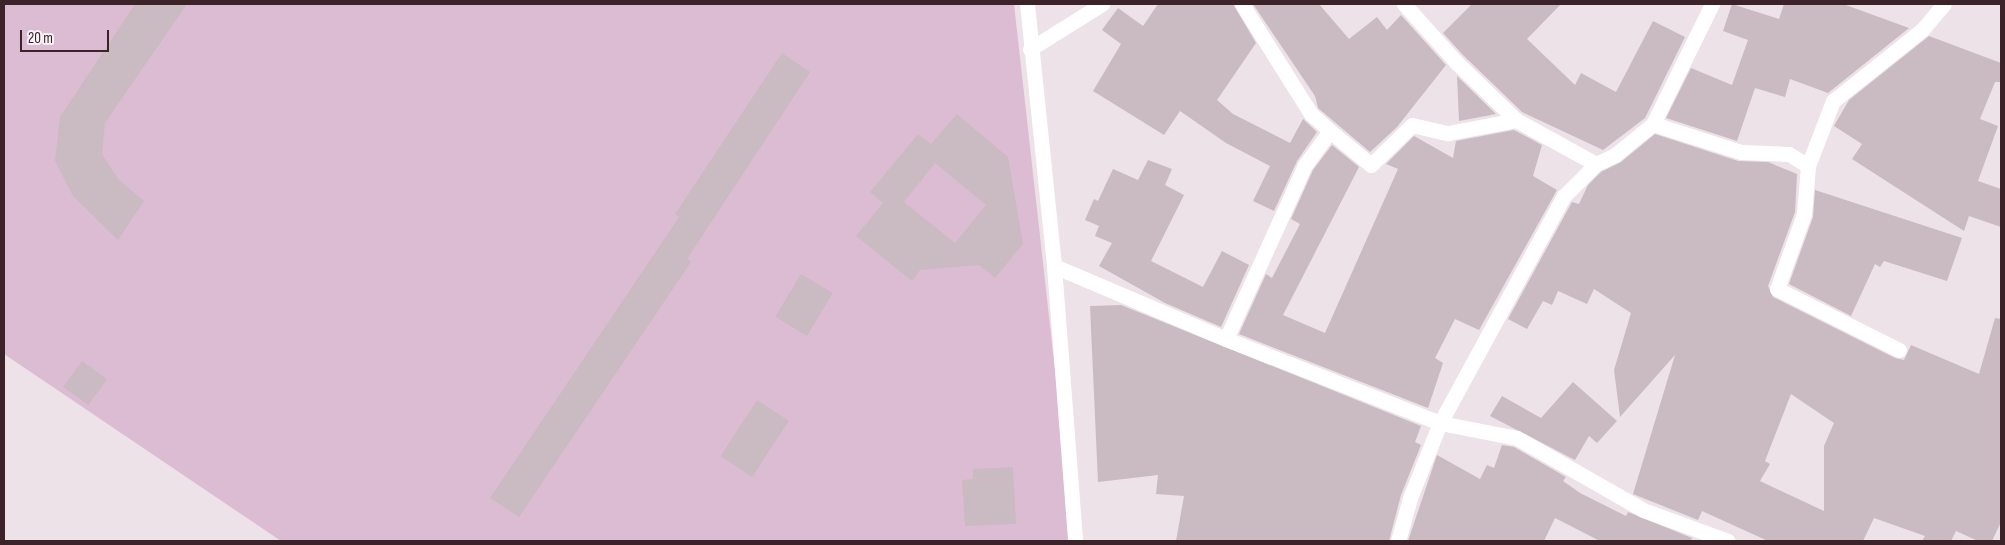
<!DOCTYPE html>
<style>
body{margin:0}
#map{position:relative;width:2005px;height:545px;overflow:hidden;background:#ece2e7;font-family:"Sofia Sans Condensed",sans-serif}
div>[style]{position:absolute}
.green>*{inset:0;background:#dcbcd3}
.building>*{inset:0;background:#c9bbc1;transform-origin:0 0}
.street>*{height:15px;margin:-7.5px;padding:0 7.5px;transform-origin:7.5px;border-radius:7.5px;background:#fff}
span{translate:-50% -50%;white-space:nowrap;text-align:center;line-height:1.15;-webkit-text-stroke:5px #f8f3f6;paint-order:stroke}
.frame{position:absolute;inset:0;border:5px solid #3c232a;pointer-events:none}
.scale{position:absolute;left:20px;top:30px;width:89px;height:22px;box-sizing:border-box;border:2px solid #3c232a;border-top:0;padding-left:6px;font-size:15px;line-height:18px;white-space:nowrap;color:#3c232a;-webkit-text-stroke:4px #f8f3f6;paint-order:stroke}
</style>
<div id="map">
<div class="green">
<i style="clip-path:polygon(4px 4px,1014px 4px,1057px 388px,1069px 541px,281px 541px,4px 354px)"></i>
</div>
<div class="building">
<i style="clip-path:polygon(135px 4px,187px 4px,105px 123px,102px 154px,118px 179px,144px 201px,118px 240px,73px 196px,55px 161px,60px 117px)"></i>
<i style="clip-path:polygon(1158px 4px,1233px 4px,1256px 43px,1217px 100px,1233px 114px,1290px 143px,1303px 119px,1317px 132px,1297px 161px,1274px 211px,1253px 201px,1270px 166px,1226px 143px,1180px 111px,1164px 135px,1093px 91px,1121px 44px,1102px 30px,1118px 8px,1143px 26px)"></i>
<i style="clip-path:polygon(1253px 4px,1319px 4px,1349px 39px,1377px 17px,1387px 30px,1401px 15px,1446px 65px,1397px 127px,1370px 152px,1318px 108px,1315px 96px)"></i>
<i style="clip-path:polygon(1472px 4px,1561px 4px,1527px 39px,1575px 85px,1581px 73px,1616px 92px,1653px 21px,1685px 37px,1645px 118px,1603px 150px,1522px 112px,1463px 55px,1443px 33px)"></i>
<i style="clip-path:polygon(1732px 4px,1779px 19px,1784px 4px,1843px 4px,1909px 28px,1828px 93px,1790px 79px,1785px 97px,1755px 88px,1737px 141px,1666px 118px,1691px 68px,1732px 85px,1748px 40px,1723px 31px)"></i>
<i style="clip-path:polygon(1929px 36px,2001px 63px,2001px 82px,1995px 82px,1980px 119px,1998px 126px,1978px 181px,2001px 189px,2001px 227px,1969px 216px,1964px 231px,1852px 159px,1862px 144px,1834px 126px,1849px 100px)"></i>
<i style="clip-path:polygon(782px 53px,810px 72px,687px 259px,691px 262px,519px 517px,490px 498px,679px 217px,675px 214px)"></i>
<i style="clip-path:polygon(1457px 76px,1496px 114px,1459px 121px)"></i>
<i style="clip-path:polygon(evenodd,957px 114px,1008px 157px,1023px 244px,995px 278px,979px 265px,920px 270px,912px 281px,856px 236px,883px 203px,870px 192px,918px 134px,931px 144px,957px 114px,935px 163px,986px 205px,955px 243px,904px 202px,935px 163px)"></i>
<i style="clip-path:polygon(1514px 130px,1542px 145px,1533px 176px,1557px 190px,1479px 330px,1455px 319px,1435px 358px,1443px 363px,1428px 408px,1239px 334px,1266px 274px,1272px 278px,1300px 224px,1291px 219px,1313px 170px,1332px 145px,1359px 167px,1283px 315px,1325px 333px,1398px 169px,1386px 164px,1414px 136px,1453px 158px,1456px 141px)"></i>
<i style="clip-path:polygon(evenodd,1655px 134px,1738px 161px,1768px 162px,1797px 174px,1795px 212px,1768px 286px,1773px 297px,1895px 358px,1904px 360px,1911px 345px,1979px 374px,1995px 318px,2001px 319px,2001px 522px,1992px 541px,1978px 541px,1956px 531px,1951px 541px,1922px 541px,1925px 536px,1874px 518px,1863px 541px,1768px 541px,1702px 511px,1698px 520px,1633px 494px,1675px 355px,1620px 417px,1614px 370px,1631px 313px,1594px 289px,1587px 304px,1558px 291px,1552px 305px,1543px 301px,1527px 329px,1508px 319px,1572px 202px,1579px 204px,1588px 185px,1601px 172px,1621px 162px,1655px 134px,1791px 394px,1834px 423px,1824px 446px,1824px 511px,1760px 481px,1770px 464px,1765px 461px,1791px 394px)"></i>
<i style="clip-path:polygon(1148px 160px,1172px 169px,1165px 185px,1184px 195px,1151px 261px,1203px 287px,1222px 251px,1249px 265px,1221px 327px,1165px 303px,1099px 266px,1112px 243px,1095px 236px,1099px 226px,1085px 220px,1094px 199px,1098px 201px,1113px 169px,1138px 180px)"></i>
<i style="clip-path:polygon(1815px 190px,1962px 238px,1947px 281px,1884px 261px,1880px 267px,1875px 264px,1851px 316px,1789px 284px,1813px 217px)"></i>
<i style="left:801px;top:274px;width:37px;height:50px;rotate:31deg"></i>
<i style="clip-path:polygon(1121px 305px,1421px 426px,1415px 442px,1421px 445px,1401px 495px,1389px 541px,1176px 541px,1184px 496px,1156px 494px,1158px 475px,1098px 482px,1090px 306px)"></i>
<i style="left:82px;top:361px;width:31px;height:32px;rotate:36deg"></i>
<i style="clip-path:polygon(1573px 382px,1617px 421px,1597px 443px,1589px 436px,1575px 460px,1490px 416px,1502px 396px,1541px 418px)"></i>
<i style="left:757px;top:400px;width:38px;height:67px;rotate:33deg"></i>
<i style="clip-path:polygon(1502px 445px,1514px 447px,1566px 477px,1563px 481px,1580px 493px,1626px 516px,1628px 512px,1692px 538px,1691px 541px,1600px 541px,1555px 518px,1544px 541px,1408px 541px,1437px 455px,1480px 479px,1487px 465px,1494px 468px)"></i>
<i style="clip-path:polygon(1013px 467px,1016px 524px,965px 526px,962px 480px,973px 479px,973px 469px)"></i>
</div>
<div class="street">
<i style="left:1027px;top:4px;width:263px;rotate:84.1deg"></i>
<i style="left:1054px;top:266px;width:276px;rotate:85.6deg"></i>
<i style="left:1404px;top:4px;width:78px;rotate:48.1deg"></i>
<i style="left:1456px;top:62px;width:83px;rotate:44deg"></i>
<i style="left:1516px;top:120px;width:91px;rotate:28.8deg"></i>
<i style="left:1030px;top:49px;width:85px;rotate:-32deg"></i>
<i style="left:1653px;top:124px;width:92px;rotate:17.7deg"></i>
<i style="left:1741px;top:152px;width:48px;rotate:2.4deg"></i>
<i style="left:1789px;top:154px;width:22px;rotate:32deg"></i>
<i style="left:1330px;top:131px;width:53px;rotate:39.7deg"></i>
<i style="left:1371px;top:165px;width:57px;rotate:-44.3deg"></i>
<i style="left:1412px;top:125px;width:37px;rotate:13deg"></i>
<i style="left:1448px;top:133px;width:69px;rotate:-10.8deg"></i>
<i style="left:1054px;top:266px;width:187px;rotate:23deg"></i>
<i style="left:1226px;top:339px;width:230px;rotate:21.4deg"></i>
<i style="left:1440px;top:423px;width:78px;rotate:11deg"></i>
<i style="left:1517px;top:438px;width:145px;rotate:29.7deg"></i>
<i style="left:1643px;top:510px;width:90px;rotate:20deg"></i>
<i style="left:1226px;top:339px;width:191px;rotate:-65.6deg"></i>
<i style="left:1305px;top:165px;width:42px;rotate:-53.7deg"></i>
<i style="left:1330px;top:131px;width:25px;rotate:-138deg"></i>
<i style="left:1311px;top:114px;width:130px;rotate:-122.1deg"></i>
<i style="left:1899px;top:350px;width:136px;rotate:-153.4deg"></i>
<i style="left:1777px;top:289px;width:80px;rotate:-70.2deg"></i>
<i style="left:1804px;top:214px;width:48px;rotate:-85.2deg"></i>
<i style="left:1808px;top:166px;width:70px;rotate:-69deg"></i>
<i style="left:1833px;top:101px;width:114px;rotate:-38.6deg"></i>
<i style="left:1922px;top:30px;width:34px;rotate:-50deg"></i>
<i style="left:1398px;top:541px;width:45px;rotate:-74.4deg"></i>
<i style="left:1410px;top:498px;width:81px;rotate:-68.2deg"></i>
<i style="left:1440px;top:423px;width:259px;rotate:-61.4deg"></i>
<i style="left:1564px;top:196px;width:45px;rotate:-45deg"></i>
<i style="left:1596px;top:164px;width:21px;rotate:-25deg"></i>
<i style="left:1615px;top:155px;width:49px;rotate:-39.2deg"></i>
<i style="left:1653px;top:124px;width:134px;rotate:-63.8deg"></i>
</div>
<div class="frame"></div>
<div class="scale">20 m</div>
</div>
